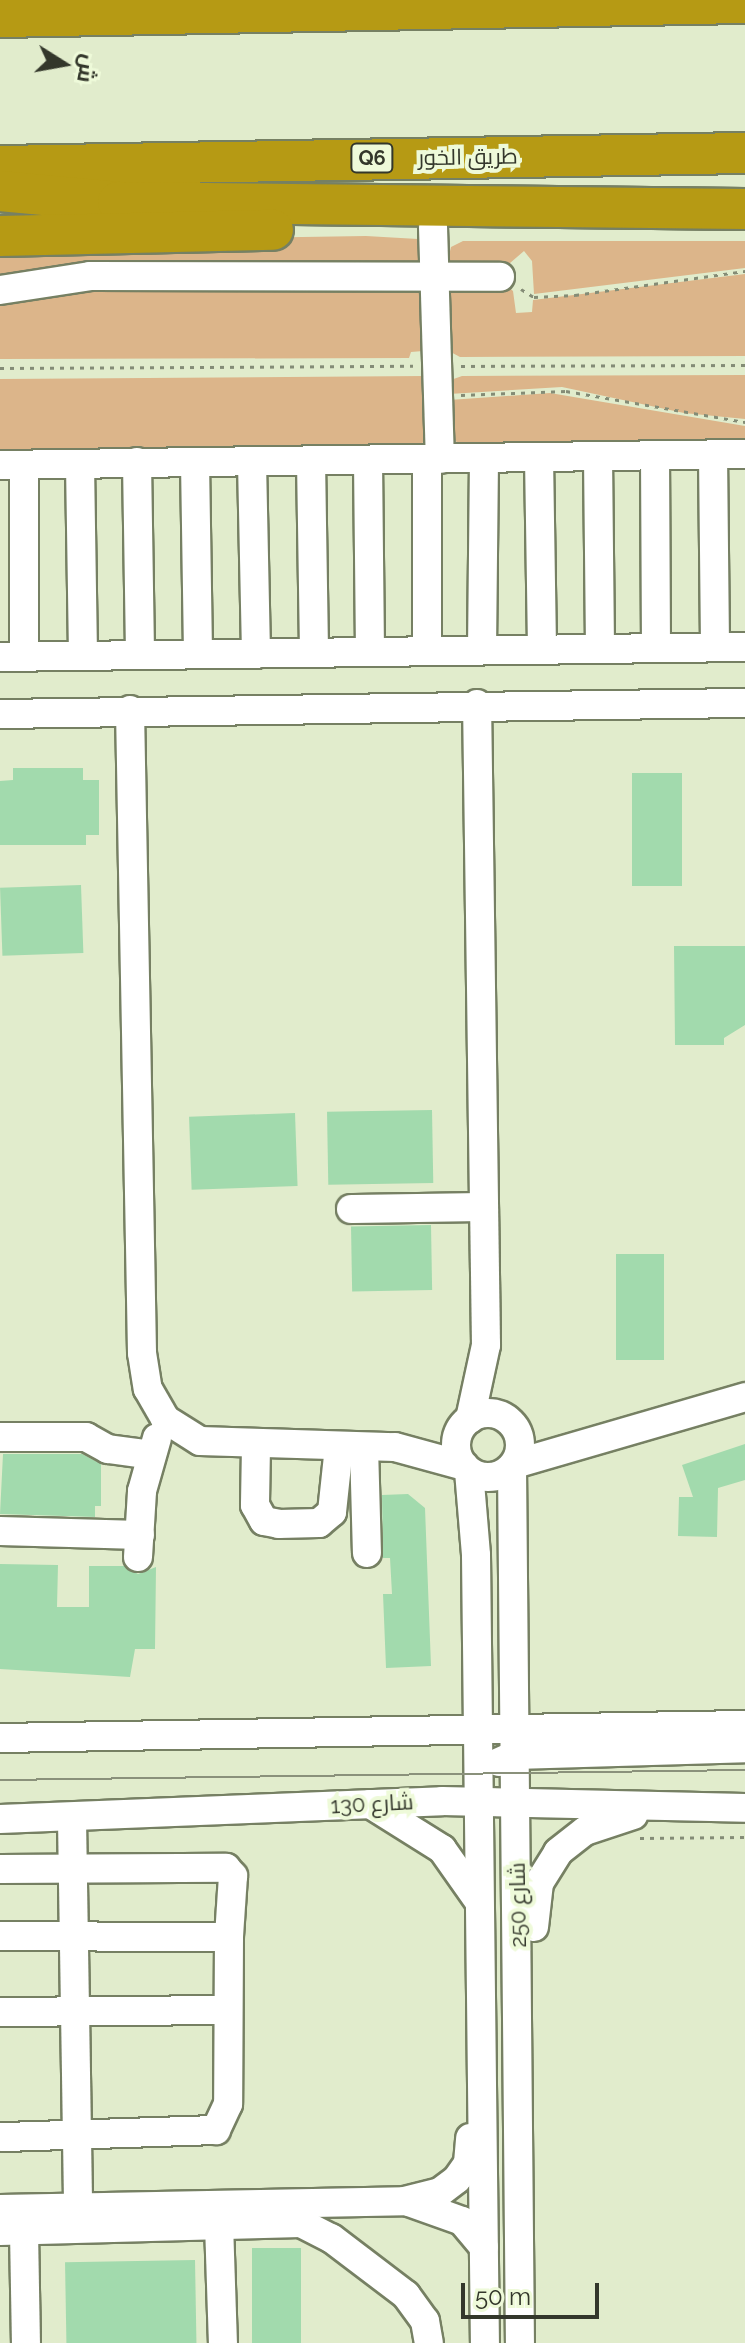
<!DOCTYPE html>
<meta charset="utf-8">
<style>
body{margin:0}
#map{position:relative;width:745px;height:2343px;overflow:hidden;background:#e1eccc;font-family:Raleway,Cairo,sans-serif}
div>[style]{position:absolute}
.green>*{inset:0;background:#dcb58a}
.building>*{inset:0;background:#a2daad;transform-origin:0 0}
.path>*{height:3px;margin-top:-1.5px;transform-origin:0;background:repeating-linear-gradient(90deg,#848c76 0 4px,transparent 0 10px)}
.roads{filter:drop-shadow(2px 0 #768063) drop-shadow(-2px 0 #768063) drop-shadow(0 2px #768063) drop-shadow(0 -2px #768063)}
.minor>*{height:28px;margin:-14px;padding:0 14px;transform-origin:14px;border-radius:14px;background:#fff}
.minor>.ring{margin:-14px;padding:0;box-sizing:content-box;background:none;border:28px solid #fff;border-radius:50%}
.highway>*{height:40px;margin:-20px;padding:0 20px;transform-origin:20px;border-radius:20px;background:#b69a14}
.tram>*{height:2px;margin:-1px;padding:0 1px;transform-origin:1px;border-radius:1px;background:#8a917b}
span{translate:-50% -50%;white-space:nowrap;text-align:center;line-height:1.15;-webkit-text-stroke:8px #eefad9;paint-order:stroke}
.shield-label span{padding:2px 6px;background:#eefad9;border:2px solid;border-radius:6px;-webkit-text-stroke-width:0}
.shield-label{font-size:20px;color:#33372b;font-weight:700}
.street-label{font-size:22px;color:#33372b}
.north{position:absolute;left:24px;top:24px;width:80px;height:80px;-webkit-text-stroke:6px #eefad9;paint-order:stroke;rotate:101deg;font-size:22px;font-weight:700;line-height:32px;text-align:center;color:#33372b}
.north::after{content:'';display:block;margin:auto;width:28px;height:36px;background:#33372b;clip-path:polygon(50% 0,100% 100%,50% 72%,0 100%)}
.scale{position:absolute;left:461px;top:2283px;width:138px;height:36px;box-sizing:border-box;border:4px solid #33372b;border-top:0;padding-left:10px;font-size:24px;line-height:28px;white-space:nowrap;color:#33372b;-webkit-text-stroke:6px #eefad9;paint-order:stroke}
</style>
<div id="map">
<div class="green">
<i style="clip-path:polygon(366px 236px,418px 239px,419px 271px,0 284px,0 242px)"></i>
<i style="clip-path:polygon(463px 241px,745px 241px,745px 268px,534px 294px,532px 261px,524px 251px,502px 270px,445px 272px,451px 247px)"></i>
<i style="clip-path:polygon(745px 274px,745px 356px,460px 357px,447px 350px,445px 282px,507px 286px,513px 291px,516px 313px,532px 312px,533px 300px)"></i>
<i style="clip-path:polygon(421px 287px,423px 351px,411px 352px,409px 358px,0 359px,0 295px,26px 290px)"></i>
<i style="clip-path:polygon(745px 375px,745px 419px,684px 413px,562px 387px,449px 394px,448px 381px,462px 376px)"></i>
<i style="clip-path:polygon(424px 376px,426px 438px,421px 445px,0 454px,0 379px)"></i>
<i style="clip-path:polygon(550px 393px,745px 426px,745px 443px,459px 445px,451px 435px,449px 400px)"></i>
</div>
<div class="building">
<i style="clip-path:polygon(13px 768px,83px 768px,83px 780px,99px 780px,99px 835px,86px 835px,86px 845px,0 845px,0 781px,13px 780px)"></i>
<i style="left:632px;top:773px;width:50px;height:113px"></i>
<i style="left:81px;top:885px;width:68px;height:81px;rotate:88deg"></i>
<i style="clip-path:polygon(674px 946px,745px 946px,745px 1025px,724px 1038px,724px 1045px,675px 1045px)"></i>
<i style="left:432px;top:1110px;width:73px;height:105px;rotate:89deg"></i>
<i style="left:295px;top:1113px;width:73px;height:106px;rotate:88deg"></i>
<i style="left:431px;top:1225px;width:65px;height:80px;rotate:89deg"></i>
<i style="left:616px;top:1254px;width:48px;height:106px"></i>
<i style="clip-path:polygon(745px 1444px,745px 1480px,718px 1488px,717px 1537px,678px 1536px,679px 1497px,693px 1497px,682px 1465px)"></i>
<i style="clip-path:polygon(3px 1454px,82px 1454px,101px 1464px,101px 1506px,95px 1506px,95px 1517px,0 1514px)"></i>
<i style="clip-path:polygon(408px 1494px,425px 1508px,431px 1666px,386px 1668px,383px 1594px,392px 1594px,390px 1558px,383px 1558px,382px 1495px)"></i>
<i style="clip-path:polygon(0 1564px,58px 1565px,57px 1607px,89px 1607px,89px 1566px,124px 1566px,138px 1574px,156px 1567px,155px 1649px,135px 1649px,130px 1677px,0 1669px)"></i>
<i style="left:252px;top:2248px;width:49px;height:95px"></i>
<i style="left:195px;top:2260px;width:83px;height:130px;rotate:89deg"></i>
</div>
<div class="path">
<i style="left:521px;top:289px;width:15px;rotate:32deg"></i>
<i style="left:534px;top:297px;width:41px;rotate:-2.8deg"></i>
<i style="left:575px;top:295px;width:172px;rotate:-8deg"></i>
<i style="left:461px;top:366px;width:284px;rotate:-0.2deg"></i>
<i style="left:0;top:368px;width:413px;rotate:-0.3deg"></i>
<i style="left:461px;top:395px;width:105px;rotate:-2.2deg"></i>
<i style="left:566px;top:391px;width:182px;rotate:9.8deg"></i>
<i style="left:640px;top:1838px;width:105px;rotate:-0.5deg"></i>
</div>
<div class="roads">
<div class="minor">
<i style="left:433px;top:227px;width:232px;rotate:88.3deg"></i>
<i style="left:0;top:290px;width:91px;rotate:-8.8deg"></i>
<i style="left:90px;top:276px;width:410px;rotate:0.1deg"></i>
<i style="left:713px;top:454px;width:193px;rotate:89.4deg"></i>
<i style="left:655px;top:455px;width:193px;rotate:89.7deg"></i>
<i style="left:598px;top:456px;width:192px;rotate:89.4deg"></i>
<i style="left:539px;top:457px;width:193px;rotate:89.1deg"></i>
<i style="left:311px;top:460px;width:192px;rotate:89.1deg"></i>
<i style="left:368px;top:460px;width:192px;rotate:89.4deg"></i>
<i style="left:137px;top:462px;width:193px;rotate:89.1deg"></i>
<i style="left:195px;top:462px;width:192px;rotate:89.1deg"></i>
<i style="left:252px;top:462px;width:192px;rotate:88.8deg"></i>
<i style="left:80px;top:464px;width:192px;rotate:89.1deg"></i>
<i style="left:0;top:465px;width:745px;rotate:-0.85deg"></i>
<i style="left:24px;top:465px;width:192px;rotate:90deg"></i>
<i style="left:427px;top:650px;width:191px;rotate:-90deg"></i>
<i style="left:482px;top:650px;width:191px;rotate:-89.4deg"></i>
<i style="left:0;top:657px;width:745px;rotate:-0.77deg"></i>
<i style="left:130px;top:710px;width:643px;rotate:88.93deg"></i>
<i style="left:142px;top:1353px;width:36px;rotate:81deg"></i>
<i style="left:148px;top:1389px;width:34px;rotate:60deg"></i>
<i style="left:165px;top:1419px;width:41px;rotate:32.2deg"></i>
<i style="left:200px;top:1441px;width:195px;rotate:1.8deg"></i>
<i style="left:395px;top:1447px;width:72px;rotate:15.4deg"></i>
<i style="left:0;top:714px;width:745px;rotate:-0.85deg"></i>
<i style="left:351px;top:1209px;width:133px;rotate:-0.9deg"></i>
<i class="ring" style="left:456px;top:1413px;width:36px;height:36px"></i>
<i style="left:470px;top:1419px;width:76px;rotate:-77.8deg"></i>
<i style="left:486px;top:1345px;width:641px;rotate:-90.8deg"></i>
<i style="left:0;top:1437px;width:86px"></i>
<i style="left:86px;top:1437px;width:25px;rotate:29deg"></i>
<i style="left:108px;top:1449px;width:44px;rotate:7.8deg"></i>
<i style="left:256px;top:1446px;width:59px;rotate:91deg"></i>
<i style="left:255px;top:1505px;width:18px;rotate:61deg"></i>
<i style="left:264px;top:1521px;width:15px;rotate:11deg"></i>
<i style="left:279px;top:1524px;width:40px;rotate:-1.4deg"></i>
<i style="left:319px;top:1523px;width:17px;rotate:-40deg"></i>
<i style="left:332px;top:1512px;width:65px;rotate:-83.9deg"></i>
<i style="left:364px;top:1447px;width:106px;rotate:88.4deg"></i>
<i style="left:515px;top:1464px;width:240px;rotate:-16.2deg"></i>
<i style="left:512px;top:1467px;width:876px;rotate:89.48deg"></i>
<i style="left:469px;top:1471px;width:84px;rotate:85.2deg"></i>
<i style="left:476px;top:1555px;width:788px;rotate:89.35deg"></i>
<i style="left:0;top:1531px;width:140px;rotate:1.6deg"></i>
<i style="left:138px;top:1557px;width:66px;rotate:-86.5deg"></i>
<i style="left:142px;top:1491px;width:55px;rotate:-74.2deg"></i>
<i style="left:0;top:1738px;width:745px;rotate:-1deg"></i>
<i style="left:499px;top:1762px;width:17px;rotate:-24deg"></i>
<i style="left:515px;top:1755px;width:230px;rotate:-1.7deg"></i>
<i style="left:370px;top:1804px;width:85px;rotate:32deg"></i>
<i style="left:442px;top:1849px;width:62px;rotate:54.8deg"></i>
<i style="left:0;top:1819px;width:442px;rotate:-2.3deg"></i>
<i style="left:442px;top:1801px;width:303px;rotate:1.3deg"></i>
<i style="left:72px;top:1819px;width:387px;rotate:89.1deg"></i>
<i style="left:0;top:1869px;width:226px;rotate:-0.3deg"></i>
<i style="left:226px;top:1868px;width:11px;rotate:49deg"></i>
<i style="left:233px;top:1876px;width:61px;rotate:93.8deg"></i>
<i style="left:534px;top:1927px;width:44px;rotate:-83.5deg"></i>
<i style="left:539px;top:1883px;width:36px;rotate:-58deg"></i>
<i style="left:558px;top:1852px;width:34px;rotate:-38deg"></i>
<i style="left:585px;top:1831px;width:51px;rotate:-18.4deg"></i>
<i style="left:0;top:1936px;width:229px;rotate:0.3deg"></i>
<i style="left:229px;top:1937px;width:167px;rotate:90.3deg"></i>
<i style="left:228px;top:2104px;width:29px;rotate:115deg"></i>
<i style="left:216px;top:2130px;width:216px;rotate:178.1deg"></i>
<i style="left:0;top:2012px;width:228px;rotate:-0.5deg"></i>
<i style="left:409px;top:2202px;width:56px;rotate:19.7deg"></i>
<i style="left:462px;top:2221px;width:34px;rotate:50deg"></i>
<i style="left:0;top:2209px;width:404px;rotate:-1.1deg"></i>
<i style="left:404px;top:2201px;width:37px;rotate:-14deg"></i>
<i style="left:440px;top:2192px;width:21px;rotate:-37deg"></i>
<i style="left:457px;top:2179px;width:19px;rotate:-55deg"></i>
<i style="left:468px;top:2163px;width:25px;rotate:-85deg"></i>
<i style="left:219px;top:2224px;width:119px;rotate:88.1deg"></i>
<i style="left:0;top:2231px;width:301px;rotate:-1.5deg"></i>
<i style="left:301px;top:2223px;width:34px;rotate:27deg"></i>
<i style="left:331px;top:2238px;width:94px;rotate:37.2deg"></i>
<i style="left:406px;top:2295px;width:32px;rotate:54deg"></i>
<i style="left:425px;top:2321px;width:22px;rotate:80deg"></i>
<i style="left:24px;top:2231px;width:112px;rotate:89deg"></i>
</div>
<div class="highway">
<i style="left:0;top:17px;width:745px;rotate:-1.08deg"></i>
<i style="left:0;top:166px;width:745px;rotate:-1deg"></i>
<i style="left:0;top:191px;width:119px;rotate:5.3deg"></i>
<i style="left:118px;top:202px;width:627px;rotate:0.64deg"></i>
<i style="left:0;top:236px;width:273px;rotate:-1.3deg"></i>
</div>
</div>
<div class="tram">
<i style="left:0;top:1780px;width:745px;rotate:-0.77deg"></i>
</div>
<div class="shield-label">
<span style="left:372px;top:158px">Q6</span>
</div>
<div class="street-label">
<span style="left:468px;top:157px;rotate:-1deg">طريق الخور</span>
<span style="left:372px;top:1804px;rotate:-3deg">شارع 130</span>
<span style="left:518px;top:1905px;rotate:-91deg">شارع 250</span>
</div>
<div class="north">ش</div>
<div class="scale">50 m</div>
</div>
